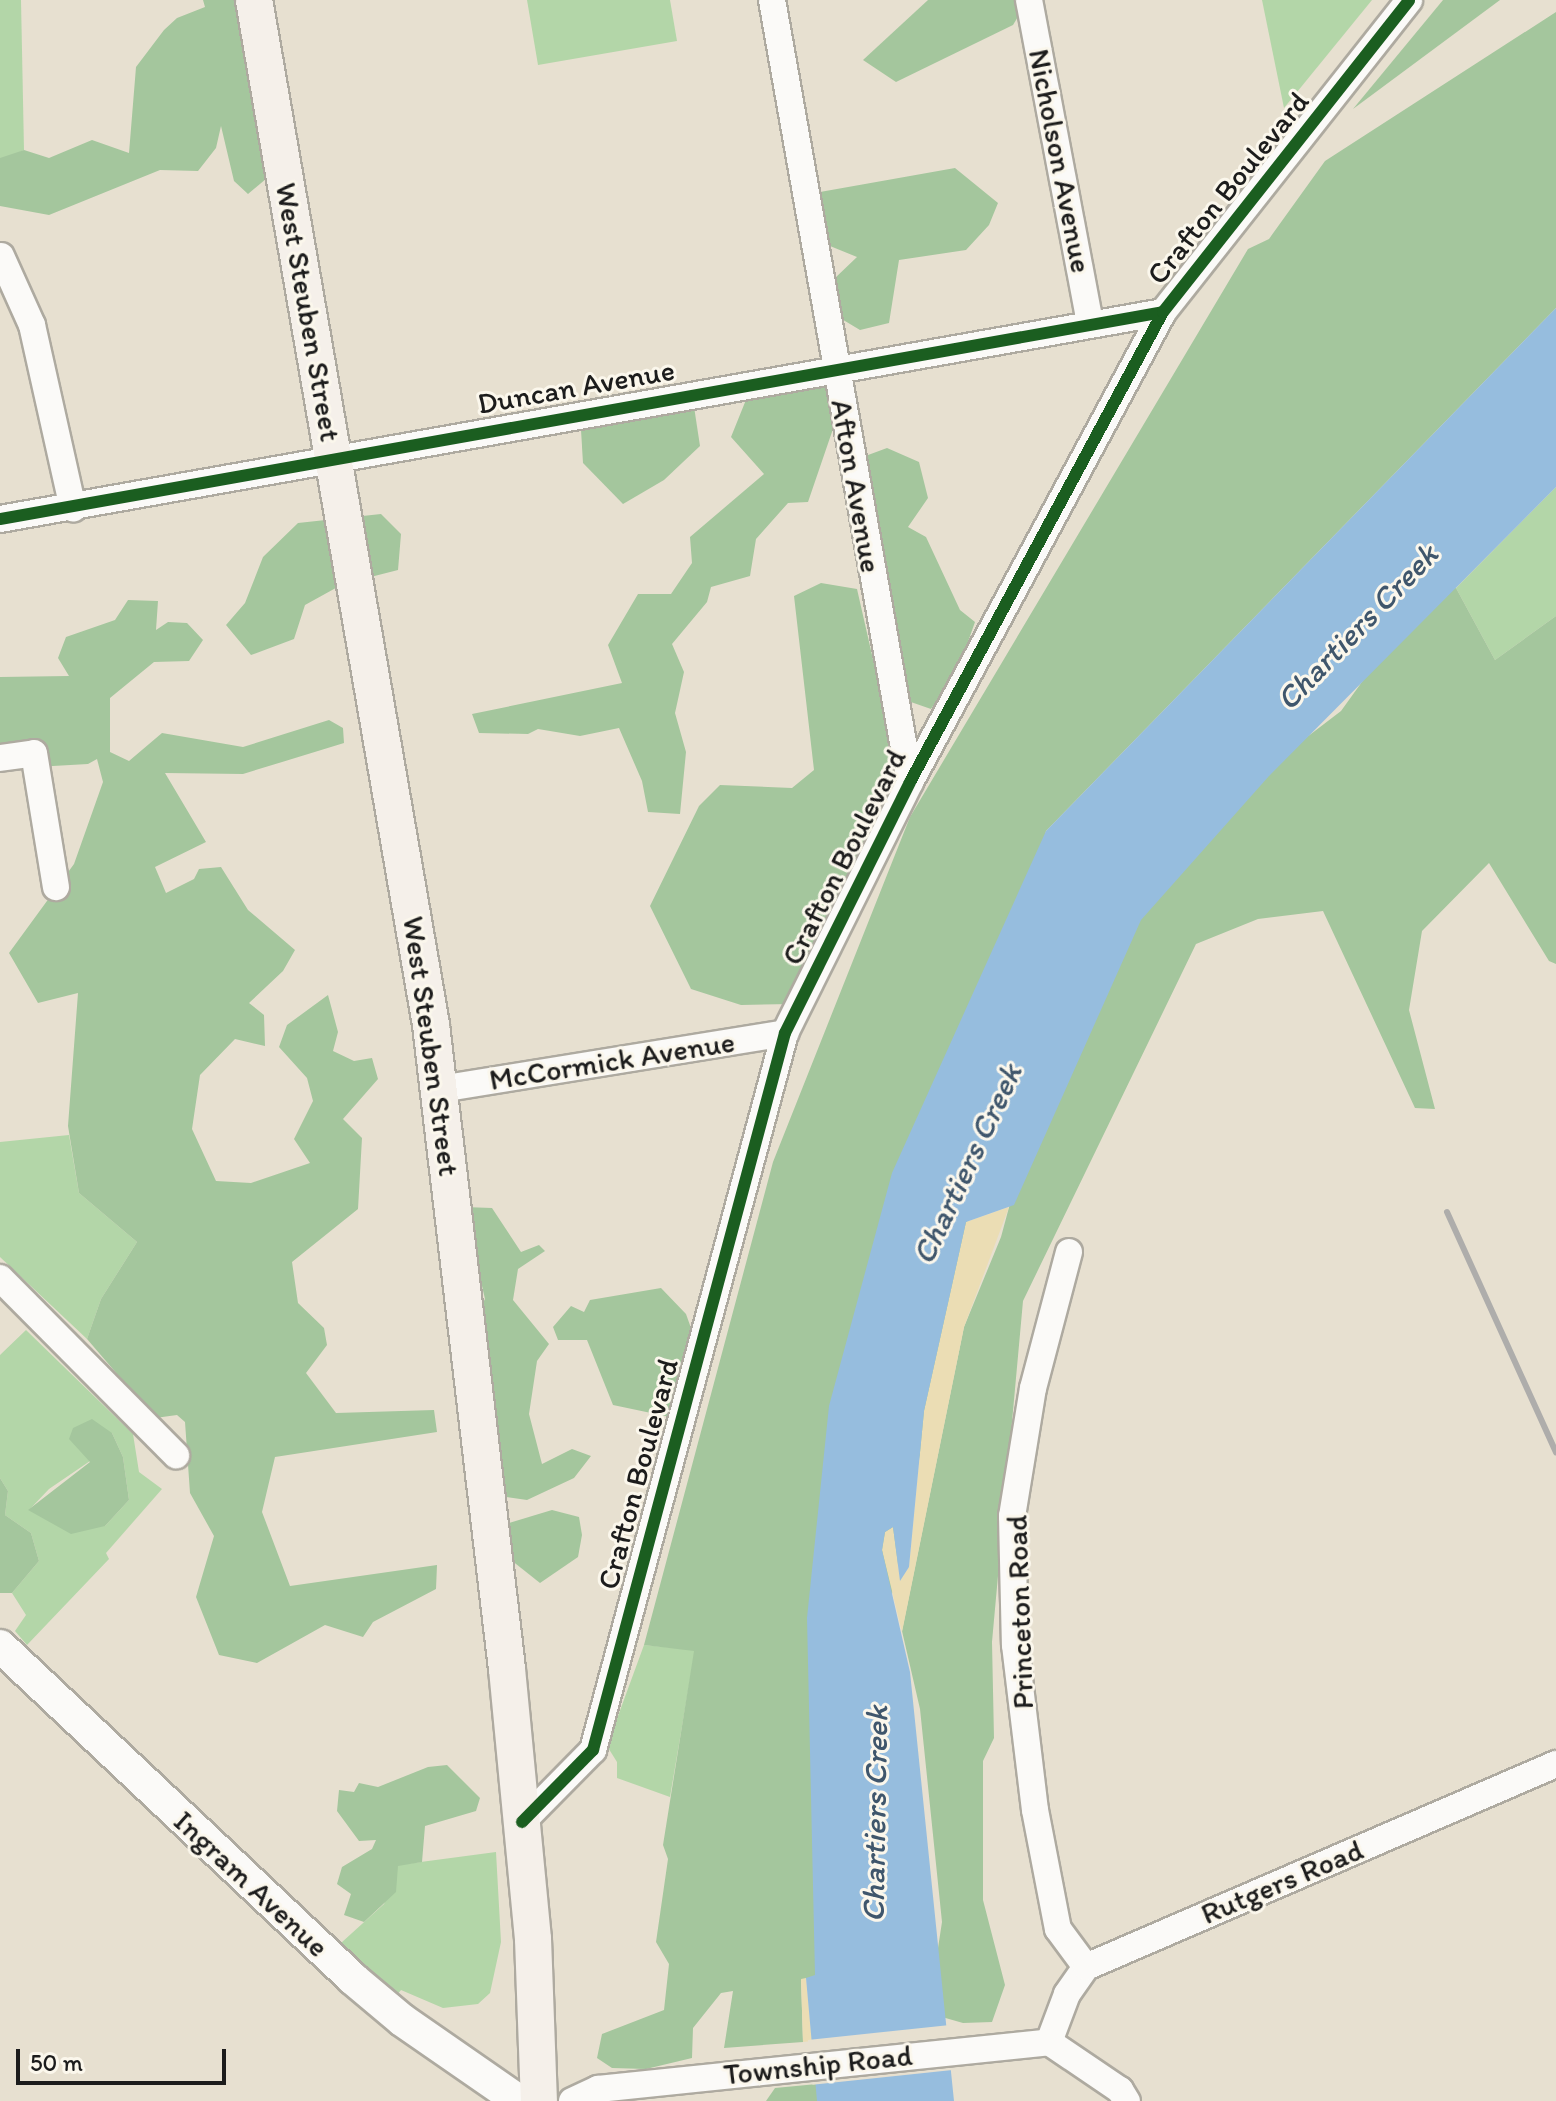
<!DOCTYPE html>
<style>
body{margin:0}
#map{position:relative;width:1556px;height:2101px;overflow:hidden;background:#e7e0d0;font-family:Itim,sans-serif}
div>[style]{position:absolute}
.green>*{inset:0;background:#b3d6a8}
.forest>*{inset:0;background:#a4c69d}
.sand>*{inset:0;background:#ebddb4}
.water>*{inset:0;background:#96bdde}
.pier>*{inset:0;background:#e7e0d0;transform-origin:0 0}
.roads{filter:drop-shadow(2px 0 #aeaaa0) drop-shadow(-2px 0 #aeaaa0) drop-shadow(0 2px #aeaaa0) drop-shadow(0 -2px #aeaaa0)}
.minor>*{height:26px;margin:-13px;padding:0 13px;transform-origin:13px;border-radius:13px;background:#fbfaf8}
.tertiary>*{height:32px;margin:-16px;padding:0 16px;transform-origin:16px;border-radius:16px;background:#fbfaf8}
.secondary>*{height:36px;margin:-18px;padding:0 18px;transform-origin:18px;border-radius:18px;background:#f5f0ea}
.rail>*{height:6px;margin:-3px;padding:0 3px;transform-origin:3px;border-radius:3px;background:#aeadab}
.cycleway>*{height:12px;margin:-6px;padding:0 6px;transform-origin:6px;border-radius:6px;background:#1b5e20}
span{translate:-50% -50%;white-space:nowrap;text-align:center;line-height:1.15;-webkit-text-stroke:6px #fbf7ec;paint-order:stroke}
.street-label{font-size:30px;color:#1c1c1c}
.water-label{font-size:32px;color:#3f566c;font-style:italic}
.scale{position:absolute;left:16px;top:2049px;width:210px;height:36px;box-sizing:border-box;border:4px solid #1c1c1c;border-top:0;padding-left:10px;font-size:24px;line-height:28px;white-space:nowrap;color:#1c1c1c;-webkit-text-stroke:6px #fbf7ec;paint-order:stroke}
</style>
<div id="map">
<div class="green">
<i style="clip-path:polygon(0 0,21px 0,24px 150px,0 162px)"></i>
<i style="clip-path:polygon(527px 0,670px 0,677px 41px,538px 65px)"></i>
<i style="clip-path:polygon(1262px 0,1372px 0,1284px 108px)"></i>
<i style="clip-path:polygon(1556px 487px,1556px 616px,1495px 660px,1456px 588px)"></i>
<i style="clip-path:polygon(69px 1135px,79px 1193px,137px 1242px,101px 1299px,87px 1339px,0 1257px,0 1142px)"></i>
<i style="clip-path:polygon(evenodd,26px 1330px,133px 1434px,139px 1472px,162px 1489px,106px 1553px,109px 1559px,27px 1645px,15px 1631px,26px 1615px,12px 1593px,39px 1561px,31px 1533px,5px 1515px,8px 1491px,0 1478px,0 1355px,26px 1330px,112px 1433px,123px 1457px,129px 1500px,105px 1526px,29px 1510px,49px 1489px,90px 1461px,112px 1433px)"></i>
<i style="clip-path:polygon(644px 1645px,695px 1650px,670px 1797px,617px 1778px,617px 1762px,607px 1746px)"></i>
<i style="clip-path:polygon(496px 1852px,501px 1942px,490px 1993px,478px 2004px,443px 2008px,401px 1990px,397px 1995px,362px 1971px,341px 1943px,384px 1904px,398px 1865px)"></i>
</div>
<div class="forest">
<i style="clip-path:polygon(203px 0,245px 0,273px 173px,248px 194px,234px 181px,221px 126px,216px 148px,198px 171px,160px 170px,49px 215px,0 206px,0 158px,24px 150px,49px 158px,92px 140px,129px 153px,136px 67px,164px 30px,177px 18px,205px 7px)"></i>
<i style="clip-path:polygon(928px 0,1028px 0,1013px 25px,896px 82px,863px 60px)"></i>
<i style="clip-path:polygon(1443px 0,1500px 0,1353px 109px)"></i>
<i style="clip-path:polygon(1556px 12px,1556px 308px,1046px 831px,815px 1976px,801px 1980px,803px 2042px,724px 2048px,733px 1991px,721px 1993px,693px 2028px,692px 2058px,646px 2069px,612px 2068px,597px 2058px,602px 2034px,664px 2010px,669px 1964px,656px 1942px,668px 1859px,663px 1845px,694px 1651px,644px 1645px,773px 1162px,910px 817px,1248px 249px,1269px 239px,1325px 161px)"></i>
<i style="clip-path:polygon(955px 168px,998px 203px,989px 225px,966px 250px,899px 260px,889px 323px,860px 330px,840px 318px,834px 279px,857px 257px,830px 246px,820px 192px)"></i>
<i style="clip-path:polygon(810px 365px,850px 405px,834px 426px,808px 502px,788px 503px,756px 539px,750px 576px,711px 587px,707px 602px,672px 644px,684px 672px,675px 713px,686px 752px,680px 814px,648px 812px,642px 781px,619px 728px,580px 736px,538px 729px,528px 734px,479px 733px,472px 714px,622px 683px,608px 645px,638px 594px,671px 594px,692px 563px,690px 537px,764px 474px,731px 437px,756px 375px)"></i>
<i style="clip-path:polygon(693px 400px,700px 446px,664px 480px,623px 504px,583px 463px,581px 430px,597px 403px)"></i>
<i style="clip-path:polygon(887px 448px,919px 462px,928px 498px,908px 527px,926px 537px,960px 610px,975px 622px,958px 670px,931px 709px,908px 701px,860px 458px)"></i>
<i style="clip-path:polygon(381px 514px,401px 534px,398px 570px,343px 584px,305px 605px,294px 639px,251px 655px,226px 625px,245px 603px,263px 557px,298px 523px)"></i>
<i style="clip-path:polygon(821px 583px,857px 589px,890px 734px,889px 787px,865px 827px,869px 837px,792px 1004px,741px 1005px,691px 989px,650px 906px,699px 806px,720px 785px,792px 788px,814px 770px,794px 596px)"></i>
<i style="clip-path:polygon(1456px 588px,1495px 660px,1556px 616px,1556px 964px,1549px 961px,1489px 863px,1422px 931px,1409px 1010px,1435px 1109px,1415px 1108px,1323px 911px,1258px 919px,1196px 944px,1023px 1301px,992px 1642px,994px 1738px,983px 1761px,983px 1900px,1005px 1985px,992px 2022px,963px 2023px,928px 2013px,942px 1922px,920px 1709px,902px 1631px,964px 1327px,1001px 1237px,1021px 1163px,1133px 900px,1273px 763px,1341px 711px,1426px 593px)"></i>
<i style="clip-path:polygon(128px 600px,158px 601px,156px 630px,168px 622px,187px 623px,203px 640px,189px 661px,154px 662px,110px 698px,110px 752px,129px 761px,162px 733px,243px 747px,329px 720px,343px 728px,344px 743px,243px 774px,165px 773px,206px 842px,155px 867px,166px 893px,194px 879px,199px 869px,221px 867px,248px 910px,295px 950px,283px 971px,249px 1003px,264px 1015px,265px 1046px,235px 1039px,200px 1075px,192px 1129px,216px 1181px,251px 1183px,310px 1163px,294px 1139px,313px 1101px,307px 1078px,279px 1047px,287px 1025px,328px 995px,338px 1032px,333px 1051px,354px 1061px,372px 1058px,378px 1079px,343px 1119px,362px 1138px,358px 1209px,292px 1262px,298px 1303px,324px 1328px,327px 1345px,306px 1373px,336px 1413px,434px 1410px,437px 1432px,275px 1457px,262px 1512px,290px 1586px,437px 1565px,436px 1589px,373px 1622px,363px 1637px,325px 1625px,257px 1663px,219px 1655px,196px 1597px,214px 1536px,190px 1493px,185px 1422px,177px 1415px,155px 1418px,87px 1339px,101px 1299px,137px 1242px,79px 1193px,68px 1126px,78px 993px,38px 1003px,9px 953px,74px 864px,103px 782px,97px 759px,88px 764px,0 769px,0 677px,69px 676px,58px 658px,66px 637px,115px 620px)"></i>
<i style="clip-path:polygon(464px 1207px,492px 1208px,521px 1252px,539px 1245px,545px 1251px,518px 1269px,513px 1300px,549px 1344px,537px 1361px,529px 1414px,542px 1464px,572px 1449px,591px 1456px,574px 1478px,527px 1500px,499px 1496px,478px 1312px,485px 1299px)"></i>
<i style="clip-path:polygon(661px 1288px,686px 1314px,702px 1359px,670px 1417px,613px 1405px,587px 1340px,558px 1340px,553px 1327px,571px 1306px,584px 1312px,590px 1300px)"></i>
<i style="clip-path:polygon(92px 1419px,112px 1433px,123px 1457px,129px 1500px,105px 1526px,71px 1534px,28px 1510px,90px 1462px,69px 1439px,73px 1428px)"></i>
<i style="clip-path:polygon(0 1478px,8px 1491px,5px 1515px,31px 1533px,39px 1561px,12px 1593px,0 1593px)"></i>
<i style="clip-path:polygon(552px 1510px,579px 1517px,582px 1535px,578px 1557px,540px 1583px,511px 1560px,509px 1523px)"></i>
<i style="clip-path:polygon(447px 1765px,480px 1798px,476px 1811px,425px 1826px,422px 1862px,398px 1866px,396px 1892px,364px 1922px,344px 1915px,351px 1894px,337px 1884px,342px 1867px,372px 1849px,376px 1840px,359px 1841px,337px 1811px,339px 1790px,354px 1792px,359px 1783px,378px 1787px,428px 1767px)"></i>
<i style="clip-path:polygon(817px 2084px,818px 2101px,766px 2101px,775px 2088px)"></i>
</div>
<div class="sand">
<i style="clip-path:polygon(1009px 1207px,964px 1327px,902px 1632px,882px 1550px,885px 1532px,893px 1527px,900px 1579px,909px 1567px,924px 1411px,966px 1222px)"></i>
<i style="clip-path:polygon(806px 1978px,812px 2041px,803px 2042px,801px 1979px)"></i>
</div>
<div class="water">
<i style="clip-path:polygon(1556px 308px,1556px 487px,1269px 776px,1141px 920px,1014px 1205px,966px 1222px,924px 1411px,909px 1567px,900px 1581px,893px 1527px,885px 1532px,882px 1550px,910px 1672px,954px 2101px,817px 2101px,806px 1978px,815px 1975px,807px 1618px,829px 1406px,892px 1173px,1046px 831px)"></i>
</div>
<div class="pier">
<i style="left:950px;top:2025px;width:45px;height:143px;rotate:84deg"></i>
</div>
<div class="roads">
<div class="minor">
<i style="left:772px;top:0;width:794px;rotate:79.99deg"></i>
<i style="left:1029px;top:0;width:328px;rotate:79.3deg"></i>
<i style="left:1px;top:256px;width:76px;rotate:65.8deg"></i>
<i style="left:32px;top:325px;width:188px;rotate:77.4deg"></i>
<i style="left:0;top:519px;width:1181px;rotate:-10.09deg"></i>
<i style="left:0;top:758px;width:34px;rotate:-8deg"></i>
<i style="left:34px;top:753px;width:136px;rotate:80.7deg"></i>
<i style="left:440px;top:1089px;width:350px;rotate:-9.2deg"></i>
<i style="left:1069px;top:1252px;width:141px;rotate:104.8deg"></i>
<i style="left:1033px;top:1388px;width:130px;rotate:99.3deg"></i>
<i style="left:1012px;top:1516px;width:129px;rotate:88.7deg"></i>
<i style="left:1015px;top:1645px;width:166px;rotate:83.1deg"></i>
<i style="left:1035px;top:1810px;width:121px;rotate:79.1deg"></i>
<i style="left:1058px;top:1929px;width:47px;rotate:53.6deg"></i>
<i style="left:0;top:1278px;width:250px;rotate:45.2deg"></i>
<i style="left:522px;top:1822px;width:101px;rotate:-45.4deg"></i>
<i style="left:593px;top:1750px;width:742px;rotate:-75.01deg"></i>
<i style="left:785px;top:1033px;width:280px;rotate:-63.5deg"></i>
<i style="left:910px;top:782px;width:534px;rotate:-61.71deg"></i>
<i style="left:1163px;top:312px;width:397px;rotate:-51.7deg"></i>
<i style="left:1049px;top:2042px;width:51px;rotate:-69.4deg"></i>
<i style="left:1067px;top:1994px;width:33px;rotate:-55deg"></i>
<i style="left:1086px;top:1967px;width:512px;rotate:-23.36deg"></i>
<i style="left:572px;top:2101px;width:29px;rotate:-25deg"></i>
<i style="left:598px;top:2089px;width:453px;rotate:-5.9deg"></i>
<i style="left:1049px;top:2042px;width:86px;rotate:34.1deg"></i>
<i style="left:1120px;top:2090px;width:13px;rotate:58deg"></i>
</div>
<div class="tertiary">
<i style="left:0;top:1646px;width:484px;rotate:43.3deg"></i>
<i style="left:352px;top:1978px;width:65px;rotate:40deg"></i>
<i style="left:402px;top:2020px;width:142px;rotate:34.7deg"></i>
</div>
<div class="secondary">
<i style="left:254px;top:0;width:1040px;rotate:80.2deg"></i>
<i style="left:431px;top:1025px;width:648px;rotate:83.27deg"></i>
<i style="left:507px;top:1669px;width:271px;rotate:84.5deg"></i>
<i style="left:533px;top:1939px;width:162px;rotate:87.9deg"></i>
</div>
</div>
<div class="rail">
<i style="left:1447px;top:1212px;width:264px;rotate:65.6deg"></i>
</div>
<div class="cycleway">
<i style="left:0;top:519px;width:1181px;rotate:-10.09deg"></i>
<i style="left:522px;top:1822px;width:101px;rotate:-45.4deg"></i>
<i style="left:593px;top:1750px;width:742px;rotate:-75.01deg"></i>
<i style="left:785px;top:1033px;width:280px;rotate:-63.5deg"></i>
<i style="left:910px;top:782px;width:534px;rotate:-61.71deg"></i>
<i style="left:1163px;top:312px;width:397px;rotate:-51.7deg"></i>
</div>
<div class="street-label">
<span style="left:1060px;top:161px;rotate:79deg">Nicholson Avenue</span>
<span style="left:1228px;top:188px;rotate:-51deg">Crafton Boulevard</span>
<span style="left:308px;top:312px;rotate:80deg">West Steuben Street</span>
<span style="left:576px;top:387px;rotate:-10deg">Duncan Avenue</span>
<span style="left:856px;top:486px;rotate:80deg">Afton Avenue</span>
<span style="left:844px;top:857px;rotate:-63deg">Crafton Boulevard</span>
<span style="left:431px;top:1046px;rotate:82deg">West Steuben Street</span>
<span style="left:612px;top:1061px;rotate:-9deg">McCormick Avenue</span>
<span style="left:638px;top:1474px;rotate:-75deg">Crafton Boulevard</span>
<span style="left:1020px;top:1612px;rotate:-92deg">Princeton Road</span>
<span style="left:1282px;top:1882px;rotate:-23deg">Rutgers Road</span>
<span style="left:251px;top:1884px;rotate:43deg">Ingram Avenue</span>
<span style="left:818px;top:2065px;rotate:-6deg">Township Road</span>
</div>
<div class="water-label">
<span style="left:1357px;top:627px;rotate:-46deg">Chartiers Creek</span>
<span style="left:967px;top:1164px;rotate:-65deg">Chartiers Creek</span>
<span style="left:875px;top:1814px;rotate:-89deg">Chartiers Creek</span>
</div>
<div class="scale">50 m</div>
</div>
